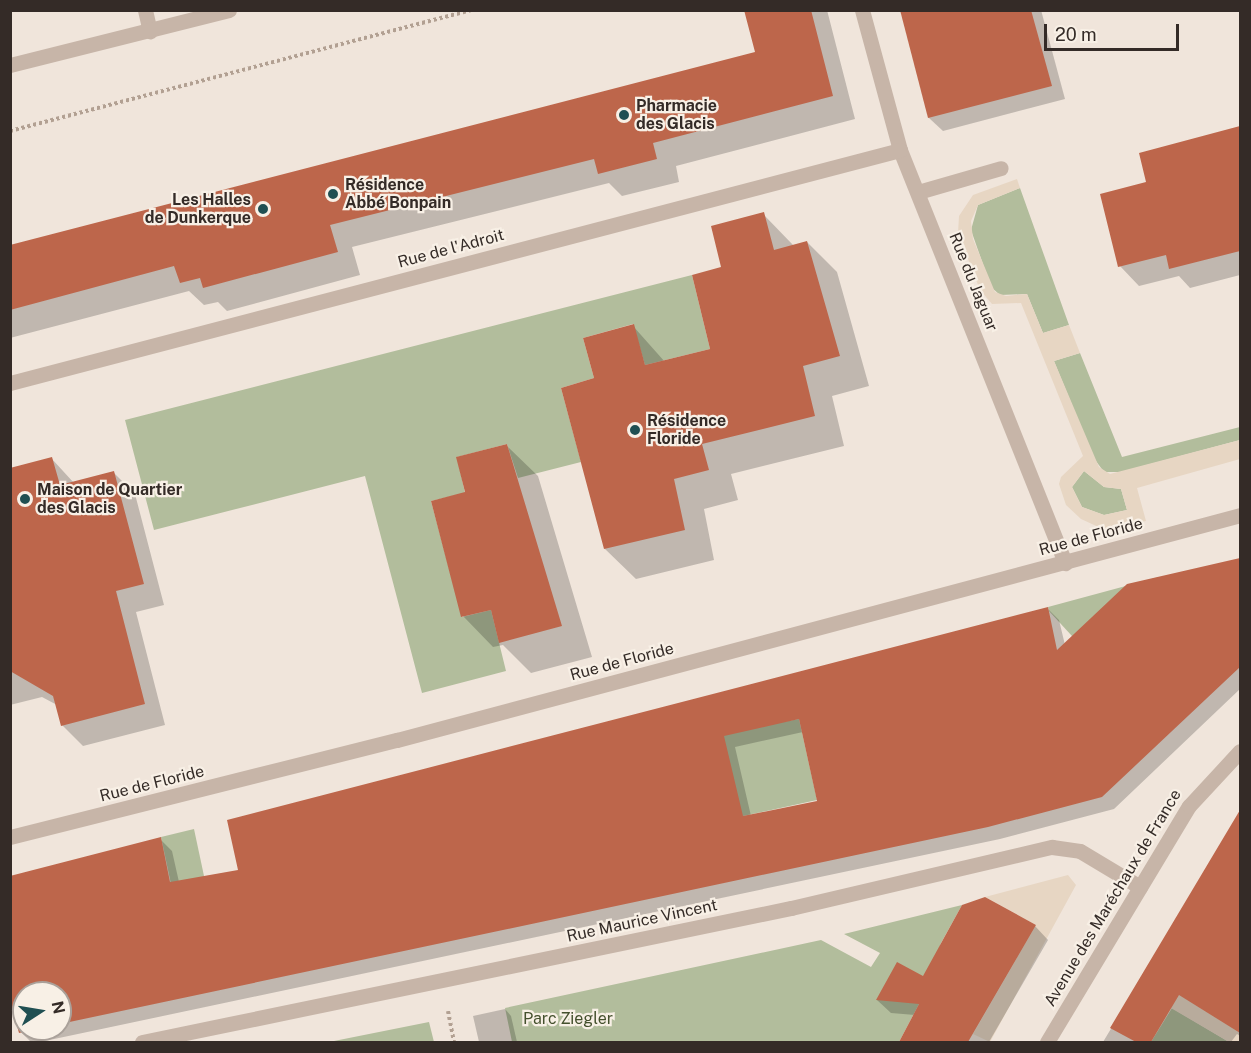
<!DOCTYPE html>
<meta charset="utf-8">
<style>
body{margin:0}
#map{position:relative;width:1251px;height:1053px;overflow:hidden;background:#f0e5db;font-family:"Public Sans",sans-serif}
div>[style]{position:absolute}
.green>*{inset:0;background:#b2bd9c}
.plaza>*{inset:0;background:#e7d6c3}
.shadow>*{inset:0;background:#0003}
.building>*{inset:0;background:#bd664b}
.path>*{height:4px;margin-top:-2px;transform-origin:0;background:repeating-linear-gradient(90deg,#b2a092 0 3px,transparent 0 6px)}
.service>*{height:15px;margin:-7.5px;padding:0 7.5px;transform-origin:7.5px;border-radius:7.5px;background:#c7b5a8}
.minor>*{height:15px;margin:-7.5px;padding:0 7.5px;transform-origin:7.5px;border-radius:7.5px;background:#c7b5a8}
.tertiary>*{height:15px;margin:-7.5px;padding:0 7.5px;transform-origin:7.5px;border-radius:7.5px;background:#c7b5a8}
.dots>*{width:16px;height:16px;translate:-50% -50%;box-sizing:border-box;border:3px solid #f8f0e6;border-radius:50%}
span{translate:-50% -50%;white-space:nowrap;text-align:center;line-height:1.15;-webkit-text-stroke:4.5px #f8f0e6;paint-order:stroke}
.poi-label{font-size:16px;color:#342b27;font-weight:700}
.left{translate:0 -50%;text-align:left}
.right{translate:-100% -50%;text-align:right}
.street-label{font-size:16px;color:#342b27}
.park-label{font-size:16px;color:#44502d}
.frame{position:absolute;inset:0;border:12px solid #342b27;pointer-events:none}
.north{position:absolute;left:12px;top:981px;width:60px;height:60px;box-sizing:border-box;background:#f8f0e6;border:2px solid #aaa19a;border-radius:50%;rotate:78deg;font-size:16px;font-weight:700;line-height:24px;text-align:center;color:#342b27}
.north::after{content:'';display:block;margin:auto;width:21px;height:27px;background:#204f52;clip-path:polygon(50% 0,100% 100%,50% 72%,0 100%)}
.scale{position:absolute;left:1044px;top:24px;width:135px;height:27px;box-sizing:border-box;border:3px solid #342b27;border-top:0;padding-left:8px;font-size:18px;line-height:21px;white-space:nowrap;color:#342b27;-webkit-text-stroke:4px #f8f0e6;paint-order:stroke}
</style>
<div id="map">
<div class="green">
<i style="clip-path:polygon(1020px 188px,1069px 325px,1043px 333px,1027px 294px,1000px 295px,991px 287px,971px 230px,978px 205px)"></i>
<i style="clip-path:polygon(692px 275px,710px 349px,645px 365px,633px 324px,583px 338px,594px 378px,561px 388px,581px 462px,518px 478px,507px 444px,457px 457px,465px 493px,431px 501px,462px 617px,491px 610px,506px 671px,422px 693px,365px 476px,154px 530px,125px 420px)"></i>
<i style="clip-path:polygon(1080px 353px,1122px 457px,1240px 427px,1240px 440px,1121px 472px,1104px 472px,1093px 457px,1054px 361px)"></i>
<i style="clip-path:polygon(1084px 471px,1104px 487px,1121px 489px,1127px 510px,1104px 515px,1082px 507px,1072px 487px)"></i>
<i style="clip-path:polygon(1159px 577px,1179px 599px,1094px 660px,1049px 611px,1048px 607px)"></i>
<i style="clip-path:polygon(799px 719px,817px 800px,743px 816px,625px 751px)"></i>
<i style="clip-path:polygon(194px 829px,204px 876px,179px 922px,161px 837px)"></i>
<i style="clip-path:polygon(962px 905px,941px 943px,919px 1004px,899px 1042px,512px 1042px,505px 1008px,821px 940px,871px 967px,880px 953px,844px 934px)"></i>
<i style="clip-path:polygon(1172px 1008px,1229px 1042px,1151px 1042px)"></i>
<i style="clip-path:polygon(429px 1022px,434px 1042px,329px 1042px)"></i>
</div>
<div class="plaza">
<i style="clip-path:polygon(evenodd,1017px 179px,1020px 188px,978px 205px,971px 221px,973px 239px,995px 292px,1006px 296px,1027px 294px,1043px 333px,1069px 325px,1080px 353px,1054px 361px,1099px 467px,1110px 474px,1240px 440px,1240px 459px,1137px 488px,1146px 521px,1105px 530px,1081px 519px,1066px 505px,1059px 484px,1061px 477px,1083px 456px,1021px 303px,992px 304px,980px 290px,958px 233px,959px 216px,973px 195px,1017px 179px,1084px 471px,1104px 487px,1121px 489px,1127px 510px,1104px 515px,1082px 507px,1072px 487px,1084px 471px)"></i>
<i style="clip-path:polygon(1068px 875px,1076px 885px,990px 1042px,973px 1034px,1036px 925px,985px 897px)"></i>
<i style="clip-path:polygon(1156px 952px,1183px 997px,1240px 1033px,1240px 1042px,1229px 1042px,1135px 987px)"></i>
</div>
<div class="shadow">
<i style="clip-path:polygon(746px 10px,827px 10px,855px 119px,676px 166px,679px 182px,622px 196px,609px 183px,352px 247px,360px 275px,227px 311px,218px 302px,204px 305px,189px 291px,10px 338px,10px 248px,757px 53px)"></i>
<i style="clip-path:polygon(902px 10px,1041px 10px,1065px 99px,943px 131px,929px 118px)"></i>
<i style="clip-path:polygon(1240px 128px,1240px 275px,1190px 288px,1179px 276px,1139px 286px,1120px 266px,1148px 183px,1141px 154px)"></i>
<i style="clip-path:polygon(763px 214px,794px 246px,807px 242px,837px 272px,869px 386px,832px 396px,844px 446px,731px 474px,738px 500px,704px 509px,714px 560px,636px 579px,605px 549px,563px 389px,596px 379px,633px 326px,665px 362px,712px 350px,723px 268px)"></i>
<i style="clip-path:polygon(507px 446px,538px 476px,592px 657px,531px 673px,503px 645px,493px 647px,463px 616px,467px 494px)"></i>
<i style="clip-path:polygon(52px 459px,74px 483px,114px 473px,135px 494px,164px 605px,136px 612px,165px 725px,83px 746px,62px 725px,57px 705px,42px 697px,10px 705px,10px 469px)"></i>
<i style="clip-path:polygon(evenodd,1240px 559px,1240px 689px,1114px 809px,1000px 839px,40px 1042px,31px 1042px,21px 1032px,10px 994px,160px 839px,172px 851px,179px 882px,239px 871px,1047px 608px,1059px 620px,1065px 645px,1128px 585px,1240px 559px,803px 732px,819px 802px,751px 816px,735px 747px,803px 732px,1240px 559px,24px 993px,60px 993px,60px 1029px,24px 1029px,24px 993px)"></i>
<i style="clip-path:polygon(1240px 814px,1240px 1036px,1237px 1034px,1231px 1042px,1103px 1042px)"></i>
<i style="clip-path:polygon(1035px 926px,1048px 940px,989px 1042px,901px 1042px,915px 1015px,891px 1013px,877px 1000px)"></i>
<i style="clip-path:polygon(505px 1009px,511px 1016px,517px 1042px,479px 1042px,473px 1016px)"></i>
</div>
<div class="building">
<i style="clip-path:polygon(744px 10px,811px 10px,833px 96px,653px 143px,657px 159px,598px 174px,594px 159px,330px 225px,338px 252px,203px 288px,200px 278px,180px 283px,174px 266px,10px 310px,10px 245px,755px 52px)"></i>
<i style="clip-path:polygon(900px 10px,1031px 10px,1052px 86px,928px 118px)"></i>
<i style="clip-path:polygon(1240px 126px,1240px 251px,1169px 269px,1166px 255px,1118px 267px,1100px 194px,1146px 182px,1139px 153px)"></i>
<i style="clip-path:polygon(764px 212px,774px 250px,807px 241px,840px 356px,803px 366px,815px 416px,702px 444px,709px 470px,674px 479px,685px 530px,604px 549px,561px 388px,594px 378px,583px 338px,634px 324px,645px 365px,710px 349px,692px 275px,721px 267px,711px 226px)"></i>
<i style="clip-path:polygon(507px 444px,562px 626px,499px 643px,491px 610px,461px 617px,431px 501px,465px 492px,456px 457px)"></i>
<i style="clip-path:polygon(52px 457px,60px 485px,114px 471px,144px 584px,116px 591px,145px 704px,61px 726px,53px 696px,10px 671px,10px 468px)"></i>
<i style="clip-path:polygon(evenodd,1240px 558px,1240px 667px,1102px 797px,988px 827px,60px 1024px,60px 993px,24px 993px,24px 1029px,38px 1029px,19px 1033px,10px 1001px,10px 876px,161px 837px,170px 882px,238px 870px,227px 820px,1048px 607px,1057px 650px,1127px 584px,1240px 558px,799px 719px,817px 801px,743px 816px,724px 736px,799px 719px)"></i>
<i style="clip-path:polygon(1240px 810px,1240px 1033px,1179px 995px,1151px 1042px,1136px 1042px,1110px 1028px)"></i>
<i style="clip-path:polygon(985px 897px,1036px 925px,968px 1042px,899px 1042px,919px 1004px,876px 1000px,897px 962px,923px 976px,962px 905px)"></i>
</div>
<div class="path">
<i style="left:10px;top:131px;width:476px;rotate:-14.7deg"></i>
<i style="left:448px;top:1011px;width:32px;rotate:79deg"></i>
</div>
<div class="service">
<i style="left:918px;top:192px;width:86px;rotate:-16.1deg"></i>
</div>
<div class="minor">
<i style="left:145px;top:10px;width:22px;rotate:77deg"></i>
<i style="left:862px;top:10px;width:145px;rotate:74.8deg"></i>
<i style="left:900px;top:150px;width:445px;rotate:68.2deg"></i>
<i style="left:10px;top:383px;width:920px;rotate:-14.67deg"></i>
<i style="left:10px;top:837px;width:399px;rotate:-14.1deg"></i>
<i style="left:397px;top:740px;width:873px;rotate:-14.94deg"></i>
<i style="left:142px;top:1042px;width:663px;rotate:-11.67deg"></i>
<i style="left:791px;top:908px;width:268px;rotate:-13.2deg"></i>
<i style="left:1052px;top:847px;width:28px;rotate:8deg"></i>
<i style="left:1080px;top:851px;width:70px;rotate:31deg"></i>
<i style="left:1047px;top:1042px;width:275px;rotate:-59deg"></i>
<i style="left:1189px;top:806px;width:75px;rotate:-47.2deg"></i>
</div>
<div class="tertiary">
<i style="left:10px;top:65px;width:226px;rotate:-14.1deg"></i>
</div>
<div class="dots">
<i style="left:624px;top:115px;background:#204f52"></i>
<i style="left:333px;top:194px;background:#204f52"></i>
<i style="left:263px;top:209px;background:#204f52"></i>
<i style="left:635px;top:430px;background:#204f52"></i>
<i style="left:25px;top:499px;background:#204f52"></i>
</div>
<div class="poi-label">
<span class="left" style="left:636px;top:115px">Pharmacie<br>des Glacis</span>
<span class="left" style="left:345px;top:194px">Résidence<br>Abbé Bonpain</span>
<span class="right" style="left:251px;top:209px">Les Halles<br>de Dunkerque</span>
<span class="left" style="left:647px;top:430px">Résidence<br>Floride</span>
<span class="left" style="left:37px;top:499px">Maison de Quartier<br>des Glacis</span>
</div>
<div class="street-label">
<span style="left:451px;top:249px;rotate:-15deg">Rue de l'Adroit</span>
<span style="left:973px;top:282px;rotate:68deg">Rue du Jaguar</span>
<span style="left:1091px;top:537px;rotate:-15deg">Rue de Floride</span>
<span style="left:622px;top:662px;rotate:-15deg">Rue de Floride</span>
<span style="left:152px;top:784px;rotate:-14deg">Rue de Floride</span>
<span style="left:1113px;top:898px;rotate:-59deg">Avenue des Maréchaux de France</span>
<span style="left:642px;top:921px;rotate:-12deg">Rue Maurice Vincent</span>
</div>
<div class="park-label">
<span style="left:568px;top:1019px">Parc Ziegler</span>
</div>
<div class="frame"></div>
<div class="north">N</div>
<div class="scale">20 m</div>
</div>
